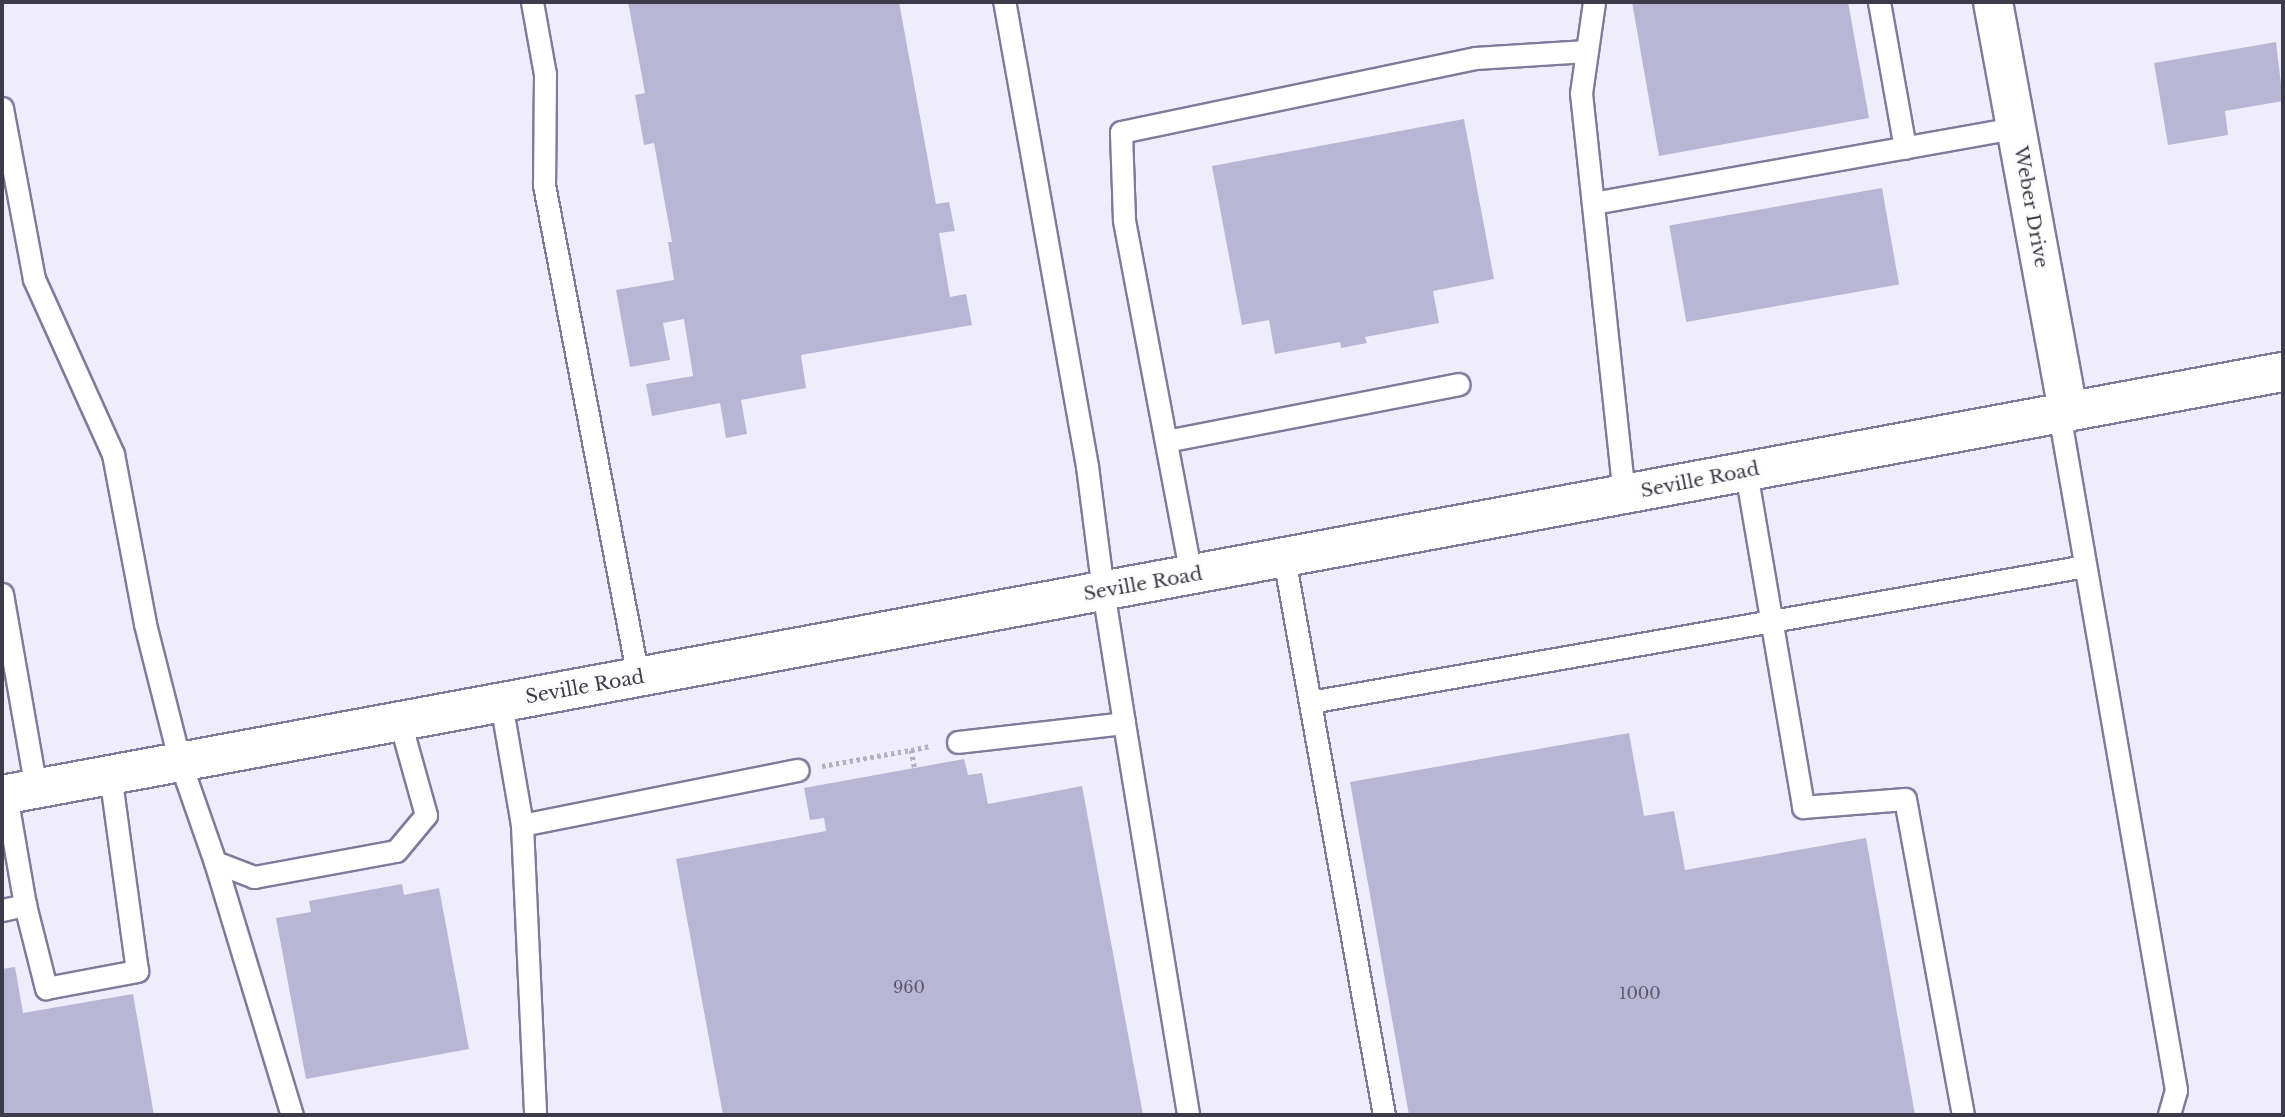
<!DOCTYPE html>
<style>
body{margin:0}
#map{position:relative;width:2285px;height:1117px;overflow:hidden;background:#efedfc;font-family:"Libre Baskerville",serif}
div>[style]{position:absolute}
.building>*{inset:0;background:#b9b5d5;transform-origin:0 0}
.path>*{height:4.5px;margin-top:-2.25px;transform-origin:0;background:repeating-linear-gradient(90deg,#b3b1c0 0 3.5px,transparent 0 7px)}
.roads{filter:drop-shadow(2px 0 #7f7b9b) drop-shadow(-2px 0 #7f7b9b) drop-shadow(0 2px #7f7b9b) drop-shadow(0 -2px #7f7b9b)}
.service>*{height:21px;margin:-10.5px;padding:0 10.5px;transform-origin:10.5px;border-radius:10.5px;background:#fff}
.minor>*{height:38px;margin:-19px;padding:0 19px;transform-origin:19px;border-radius:19px;background:#fff}
.tertiary>*{height:38px;margin:-19px;padding:0 19px;transform-origin:19px;border-radius:19px;background:#fff}
span{translate:-50% -50%;white-space:nowrap;text-align:center;line-height:1.15;-webkit-text-stroke:6px #fcfcfc;paint-order:stroke}
.number-label{font-size:16px;color:#5c5a6c}
.number-label span{-webkit-text-stroke-width:0}
.street-label{font-size:19px;color:#3d3b49}
.frame{position:absolute;inset:0;border:4px solid #3d3b49;pointer-events:none}
</style>
<div id="map">
<div class="building">
<i style="clip-path:polygon(628px 2px,899px 2px,936px 204px,949px 202px,955px 231px,939px 233px,950px 297px,966px 294px,972px 325px,801px 355px,806px 388px,741px 400px,747px 434px,726px 438px,720px 403px,652px 416px,646px 384px,693px 376px,684px 319px,663px 323px,670px 360px,630px 367px,616px 290px,674px 280px,668px 242px,672px 242px,654px 143px,644px 145px,635px 95px,645px 93px)"></i>
<i style="clip-path:polygon(1632px 2px,1848px 2px,1869px 118px,1659px 156px)"></i>
<i style="clip-path:polygon(2276px 42px,2283px 101px,2225px 111px,2228px 135px,2168px 145px,2154px 63px)"></i>
<i style="clip-path:polygon(1464px 119px,1494px 279px,1433px 291px,1439px 323px,1365px 337px,1367px 343px,1341px 348px,1340px 342px,1275px 354px,1269px 320px,1242px 325px,1212px 166px)"></i>
<i style="left:1882px;top:188px;width:98px;height:216px;rotate:80deg"></i>
<i style="clip-path:polygon(1629px 733px,1644px 816px,1674px 811px,1685px 870px,1866px 838px,1915px 1115px,1409px 1115px,1350px 782px)"></i>
<i style="clip-path:polygon(964px 759px,968px 775px,982px 773px,988px 804px,1082px 786px,1143px 1115px,723px 1115px,676px 859px,826px 831px,824px 818px,810px 820px,804px 788px)"></i>
<i style="clip-path:polygon(402px 884px,404px 895px,439px 888px,469px 1049px,306px 1079px,276px 918px,311px 912px,309px 901px)"></i>
<i style="clip-path:polygon(15px 967px,23px 1013px,133px 994px,154px 1115px,2px 1115px,2px 969px)"></i>
</div>
<div class="path">
<i style="left:822px;top:766px;width:90px;rotate:-10.2deg"></i>
<i style="left:914px;top:767px;width:17px;rotate:-100deg"></i>
<i style="left:911px;top:750px;width:19px;rotate:-12deg"></i>
</div>
<div class="roads">
<div class="service">
<i style="left:532px;top:2px;width:73px;rotate:79.8deg"></i>
<i style="left:545px;top:74px;width:111px;rotate:90.5deg"></i>
<i style="left:544px;top:185px;width:501px;rotate:79.18deg"></i>
<i style="left:1594px;top:2px;width:92px;rotate:98.1deg"></i>
<i style="left:1581px;top:93px;width:403px;rotate:83.9deg"></i>
<i style="left:1879px;top:2px;width:148px;rotate:79.9deg"></i>
<i style="left:2px;top:108px;width:174px;rotate:79.4deg"></i>
<i style="left:34px;top:279px;width:192px;rotate:65.7deg"></i>
<i style="left:113px;top:454px;width:173px;rotate:79.3deg"></i>
<i style="left:145px;top:624px;width:142px;rotate:75.8deg"></i>
<i style="left:180px;top:762px;width:106px;rotate:70.7deg"></i>
<i style="left:215px;top:862px;width:42px;rotate:21deg"></i>
<i style="left:254px;top:877px;width:144px;rotate:-10.4deg"></i>
<i style="left:396px;top:851px;width:47px;rotate:-50.2deg"></i>
<i style="left:426px;top:815px;width:97px;rotate:-105.6deg"></i>
<i style="left:1593px;top:203px;width:430px;rotate:-10.1deg"></i>
<i style="left:2059px;top:413px;width:687px;rotate:80.19deg"></i>
<i style="left:2176px;top:1090px;width:26px;rotate:106deg"></i>
<i style="left:1166px;top:441px;width:298px;rotate:-11deg"></i>
<i style="left:1746px;top:472px;width:340px;rotate:80.3deg"></i>
<i style="left:1803px;top:807px;width:102px;rotate:-4.5deg"></i>
<i style="left:1905px;top:799px;width:321px;rotate:79.6deg"></i>
<i style="left:1284px;top:558px;width:566px;rotate:79.82deg"></i>
<i style="left:1191px;top:575px;width:362px;rotate:-100.7deg"></i>
<i style="left:1124px;top:219px;width:87px;rotate:-92deg"></i>
<i style="left:1121px;top:132px;width:362px;rotate:-11.8deg"></i>
<i style="left:1475px;top:58px;width:112px;rotate:-3.6deg"></i>
<i style="left:2px;top:594px;width:198px;rotate:80.1deg"></i>
<i style="left:1310px;top:702px;width:787px;rotate:-9.95deg"></i>
<i style="left:501px;top:703px;width:124px;rotate:80.2deg"></i>
<i style="left:522px;top:825px;width:281px;rotate:-11.3deg"></i>
<i style="left:1124px;top:723px;width:397px;rotate:80.7deg"></i>
<i style="left:958px;top:742px;width:167px;rotate:-6.5deg"></i>
<i style="left:1124px;top:723px;width:134px;rotate:-99deg"></i>
<i style="left:1103px;top:591px;width:126px;rotate:-97.3deg"></i>
<i style="left:1087px;top:466px;width:471px;rotate:-100.1deg"></i>
<i style="left:522px;top:825px;width:290px;rotate:87.4deg"></i>
<i style="left:215px;top:862px;width:264px;rotate:73.1deg"></i>
<i style="left:25px;top:905px;width:86px;rotate:75.8deg"></i>
<i style="left:46px;top:988px;width:93px;rotate:-10.6deg"></i>
<i style="left:137px;top:971px;width:198px;rotate:-97.8deg"></i>
<i style="left:2px;top:910px;width:24px;rotate:-12deg"></i>
<i style="left:25px;top:905px;width:112px;rotate:-99.8deg"></i>
</div>
<div class="minor">
<i style="left:1993px;top:2px;width:417px;rotate:79.6deg"></i>
</div>
<div class="tertiary">
<i style="left:2px;top:795px;width:2320px;rotate:-10.51deg"></i>
</div>
</div>
<div class="number-label">
<span style="left:909px;top:987px">960</span>
<span style="left:1640px;top:993px">1000</span>
</div>
<div class="street-label">
<span style="left:2031px;top:207px;rotate:80deg">Weber Drive</span>
<span style="left:1700px;top:480px;rotate:-11deg">Seville Road</span>
<span style="left:1143px;top:584px;rotate:-10deg">Seville Road</span>
<span style="left:585px;top:687px;rotate:-10deg">Seville Road</span>
</div>
<div class="frame"></div>
</div>
